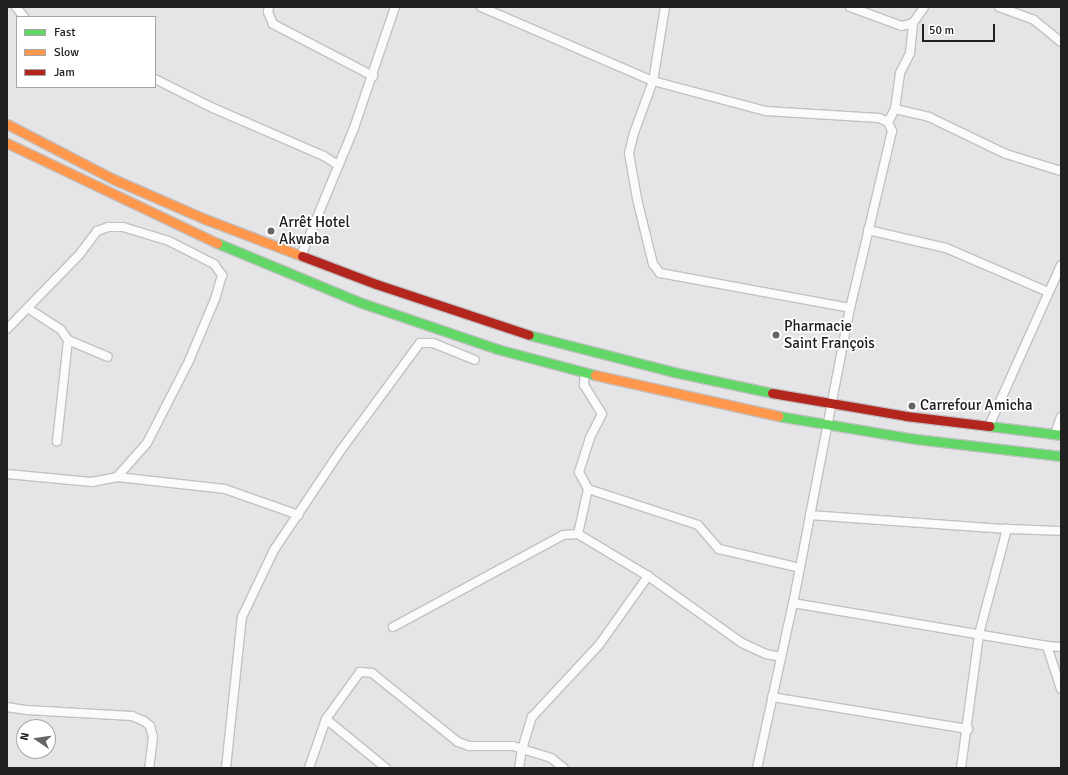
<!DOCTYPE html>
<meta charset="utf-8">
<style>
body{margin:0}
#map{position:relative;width:1068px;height:775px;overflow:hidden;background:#e5e4e6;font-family:Signika,sans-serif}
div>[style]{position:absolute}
.roads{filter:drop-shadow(1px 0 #c2c1c3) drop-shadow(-1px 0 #c2c1c3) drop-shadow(0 1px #c2c1c3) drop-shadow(0 -1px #c2c1c3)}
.street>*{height:8px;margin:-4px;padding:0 4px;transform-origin:4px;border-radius:4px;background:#fbfbfb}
.fast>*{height:9px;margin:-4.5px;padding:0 4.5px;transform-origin:4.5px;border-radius:4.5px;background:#63d668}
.slow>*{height:9px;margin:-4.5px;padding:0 4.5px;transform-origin:4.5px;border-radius:4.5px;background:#ff974d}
.jam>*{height:9px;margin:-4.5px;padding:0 4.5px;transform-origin:4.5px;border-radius:4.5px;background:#b3261e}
.dots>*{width:11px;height:11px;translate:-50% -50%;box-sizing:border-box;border:2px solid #fff;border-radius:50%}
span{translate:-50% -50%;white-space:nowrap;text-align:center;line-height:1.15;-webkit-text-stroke:3.5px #fff;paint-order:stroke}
.poi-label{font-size:15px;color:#212021}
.left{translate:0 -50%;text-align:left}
.frame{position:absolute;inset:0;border:8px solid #212021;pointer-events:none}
.legend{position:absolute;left:16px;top:16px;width:140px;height:72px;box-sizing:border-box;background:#fff;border:1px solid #a6a6a6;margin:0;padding:5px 7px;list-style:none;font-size:12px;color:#212021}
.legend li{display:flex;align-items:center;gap:8px;height:20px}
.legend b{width:20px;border:1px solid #a6a6a6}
.north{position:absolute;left:16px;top:719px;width:40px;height:40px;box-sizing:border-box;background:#fff;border:1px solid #a6a6a6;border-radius:50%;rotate:283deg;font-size:11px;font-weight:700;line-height:16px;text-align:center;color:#212021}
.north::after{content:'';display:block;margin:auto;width:14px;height:18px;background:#666566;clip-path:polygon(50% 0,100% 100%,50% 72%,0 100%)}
.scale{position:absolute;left:922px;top:24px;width:73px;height:18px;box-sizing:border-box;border:2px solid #212021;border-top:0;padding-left:5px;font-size:12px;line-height:14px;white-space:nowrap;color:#212021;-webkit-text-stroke:3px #fff;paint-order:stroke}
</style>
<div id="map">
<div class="roads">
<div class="street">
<i style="left:16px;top:7px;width:13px;rotate:51deg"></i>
<i style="left:269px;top:7px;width:5px;rotate:101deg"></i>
<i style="left:268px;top:12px;width:13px;rotate:67deg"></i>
<i style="left:273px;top:24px;width:113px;rotate:27.5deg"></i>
<i style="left:481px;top:7px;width:187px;rotate:23.3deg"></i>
<i style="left:653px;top:81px;width:117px;rotate:14.9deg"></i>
<i style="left:766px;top:111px;width:113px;rotate:3.5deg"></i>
<i style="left:879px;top:118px;width:10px;rotate:24deg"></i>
<i style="left:888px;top:122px;width:10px;rotate:66deg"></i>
<i style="left:892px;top:131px;width:182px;rotate:103.3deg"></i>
<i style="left:850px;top:308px;width:300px;rotate:100.9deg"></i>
<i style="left:793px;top:603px;width:169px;rotate:102.3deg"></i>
<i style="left:665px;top:7px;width:75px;rotate:99.2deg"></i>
<i style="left:653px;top:81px;width:55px;rotate:110.1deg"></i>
<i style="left:634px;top:133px;width:21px;rotate:104deg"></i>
<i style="left:629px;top:153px;width:47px;rotate:80.1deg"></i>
<i style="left:637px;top:199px;width:67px;rotate:76.2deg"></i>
<i style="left:653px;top:264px;width:11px;rotate:52deg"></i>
<i style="left:660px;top:273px;width:193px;rotate:10.4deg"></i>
<i style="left:850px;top:7px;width:55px;rotate:20.1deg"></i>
<i style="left:902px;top:26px;width:11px;rotate:-15deg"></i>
<i style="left:913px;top:23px;width:19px;rotate:-55deg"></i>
<i style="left:999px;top:7px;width:37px;rotate:20deg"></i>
<i style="left:1034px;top:20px;width:35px;rotate:39deg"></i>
<i style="left:155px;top:79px;width:65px;rotate:26.6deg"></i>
<i style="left:213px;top:108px;width:121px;rotate:23.4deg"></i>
<i style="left:324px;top:156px;width:17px;rotate:33deg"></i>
<i style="left:895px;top:109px;width:35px;rotate:13deg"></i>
<i style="left:929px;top:117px;width:85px;rotate:25.7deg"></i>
<i style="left:1006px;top:154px;width:58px;rotate:17.2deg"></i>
<i style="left:888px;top:122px;width:15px;rotate:-62deg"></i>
<i style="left:895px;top:109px;width:36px;rotate:-82deg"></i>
<i style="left:900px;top:73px;width:22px;rotate:-63deg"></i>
<i style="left:910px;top:53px;width:30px;rotate:-84deg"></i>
<i style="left:868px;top:230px;width:80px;rotate:13deg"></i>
<i style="left:946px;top:248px;width:111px;rotate:23.3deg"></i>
<i style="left:301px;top:256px;width:139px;rotate:-67.5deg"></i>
<i style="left:354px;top:128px;width:128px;rotate:-71.3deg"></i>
<i style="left:29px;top:309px;width:38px;rotate:33deg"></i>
<i style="left:61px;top:330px;width:12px;rotate:55deg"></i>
<i style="left:68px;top:340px;width:102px;rotate:96.2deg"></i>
<i style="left:7px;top:329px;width:103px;rotate:-45.8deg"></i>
<i style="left:79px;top:255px;width:30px;rotate:-53deg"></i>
<i style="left:97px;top:231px;width:12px;rotate:-20deg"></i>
<i style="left:108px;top:227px;width:15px"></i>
<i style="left:123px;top:227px;width:48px;rotate:16.9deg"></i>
<i style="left:169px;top:241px;width:51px;rotate:27.1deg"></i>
<i style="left:214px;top:264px;width:14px;rotate:54deg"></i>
<i style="left:222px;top:275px;width:25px;rotate:106deg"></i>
<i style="left:215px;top:299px;width:67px;rotate:112.8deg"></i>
<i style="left:189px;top:361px;width:92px;rotate:117.1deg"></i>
<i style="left:147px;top:443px;width:45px;rotate:131.4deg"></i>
<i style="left:68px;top:340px;width:43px;rotate:23deg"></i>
<i style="left:585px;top:373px;width:12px;rotate:95deg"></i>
<i style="left:584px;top:385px;width:34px;rotate:58deg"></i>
<i style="left:602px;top:414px;width:27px;rotate:117deg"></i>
<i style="left:590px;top:438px;width:36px;rotate:108deg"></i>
<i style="left:579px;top:472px;width:19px;rotate:62deg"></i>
<i style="left:588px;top:489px;width:46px;rotate:102.5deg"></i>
<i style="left:578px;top:534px;width:82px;rotate:31deg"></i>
<i style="left:648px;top:576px;width:115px;rotate:35.5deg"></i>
<i style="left:742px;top:643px;width:26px;rotate:25deg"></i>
<i style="left:766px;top:654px;width:15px;rotate:11deg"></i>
<i style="left:989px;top:426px;width:176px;rotate:-65.9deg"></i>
<i style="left:1055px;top:434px;width:18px;rotate:-71deg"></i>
<i style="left:7px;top:474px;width:85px;rotate:5.4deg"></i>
<i style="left:92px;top:482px;width:25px;rotate:-11deg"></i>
<i style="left:117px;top:477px;width:109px;rotate:6.3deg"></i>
<i style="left:225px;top:489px;width:78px;rotate:19.4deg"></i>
<i style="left:588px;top:489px;width:116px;rotate:18.1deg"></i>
<i style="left:698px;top:525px;width:32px;rotate:49deg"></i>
<i style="left:719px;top:549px;width:83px;rotate:13.2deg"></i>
<i style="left:810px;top:515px;width:197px;rotate:4.1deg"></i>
<i style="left:793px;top:603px;width:258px;rotate:9.6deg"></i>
<i style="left:393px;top:627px;width:193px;rotate:-28.4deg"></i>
<i style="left:563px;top:535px;width:15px;rotate:-4deg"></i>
<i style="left:1061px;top:647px;width:14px;rotate:-176deg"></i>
<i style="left:1047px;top:646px;width:45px;rotate:72deg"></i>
<i style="left:772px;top:697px;width:199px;rotate:9.3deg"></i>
<i style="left:7px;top:707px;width:20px;rotate:9deg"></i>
<i style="left:27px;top:710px;width:105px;rotate:3.3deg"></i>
<i style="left:132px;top:716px;width:13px;rotate:23deg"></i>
<i style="left:144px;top:721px;width:8px;rotate:40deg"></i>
<i style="left:150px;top:726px;width:11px;rotate:75deg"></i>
<i style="left:153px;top:737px;width:31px;rotate:97deg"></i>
<i style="left:226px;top:768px;width:152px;rotate:-84deg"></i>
<i style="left:242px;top:617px;width:74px;rotate:-64.5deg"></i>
<i style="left:274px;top:550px;width:120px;rotate:-56.2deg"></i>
<i style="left:341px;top:450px;width:133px;rotate:-53.6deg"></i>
<i style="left:420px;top:343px;width:13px"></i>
<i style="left:433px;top:343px;width:45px;rotate:22deg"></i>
<i style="left:309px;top:768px;width:52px;rotate:-70.9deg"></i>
<i style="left:386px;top:768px;width:77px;rotate:-140.8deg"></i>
<i style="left:326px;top:719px;width:58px;rotate:-54.1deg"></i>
<i style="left:360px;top:672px;width:12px;rotate:5deg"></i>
<i style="left:372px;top:673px;width:110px;rotate:38.7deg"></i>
<i style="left:458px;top:742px;width:12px;rotate:20deg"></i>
<i style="left:469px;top:746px;width:44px"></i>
<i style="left:513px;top:746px;width:9px;rotate:18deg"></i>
<i style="left:522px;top:749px;width:34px;rotate:-73deg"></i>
<i style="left:532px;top:717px;width:98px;rotate:-47.1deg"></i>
<i style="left:599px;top:645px;width:85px;rotate:-54.6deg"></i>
<i style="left:519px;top:768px;width:19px;rotate:-81deg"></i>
<i style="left:522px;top:749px;width:30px;rotate:17deg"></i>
<i style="left:551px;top:758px;width:16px;rotate:38deg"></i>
<i style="left:961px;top:768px;width:135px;rotate:-82.3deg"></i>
<i style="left:979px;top:634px;width:109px;rotate:-75.1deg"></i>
<i style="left:1007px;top:529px;width:54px;rotate:2.1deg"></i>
</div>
<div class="fast">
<i style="left:217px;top:243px;width:157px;rotate:22.5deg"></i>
<i style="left:362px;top:303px;width:143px;rotate:18.8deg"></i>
<i style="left:497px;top:349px;width:101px;rotate:14.9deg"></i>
<i style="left:529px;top:335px;width:150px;rotate:14.3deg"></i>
<i style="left:674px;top:372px;width:100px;rotate:12.1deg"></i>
<i style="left:778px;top:416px;width:140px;rotate:9.5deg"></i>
<i style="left:916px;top:439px;width:146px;rotate:6.7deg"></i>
<i style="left:989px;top:426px;width:73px;rotate:7.1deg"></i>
</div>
<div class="slow">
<i style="left:7px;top:124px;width:119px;rotate:27.4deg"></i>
<i style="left:113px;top:179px;width:100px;rotate:23.5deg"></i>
<i style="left:205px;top:219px;width:104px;rotate:20.9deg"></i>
<i style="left:7px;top:143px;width:233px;rotate:25.5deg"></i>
<i style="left:595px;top:375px;width:188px;rotate:12.6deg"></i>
</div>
<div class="jam">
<i style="left:302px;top:256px;width:79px;rotate:20.7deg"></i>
<i style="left:376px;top:284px;width:161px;rotate:18.4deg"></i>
<i style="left:772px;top:393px;width:136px;rotate:9.7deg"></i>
<i style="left:906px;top:416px;width:84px;rotate:6.9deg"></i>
</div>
</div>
<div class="dots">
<i style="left:271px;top:231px;background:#666566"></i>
<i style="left:776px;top:335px;background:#666566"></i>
<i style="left:912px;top:406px;background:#666566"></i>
</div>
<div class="poi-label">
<span class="left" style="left:279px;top:231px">Arrêt Hotel<br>Akwaba</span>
<span class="left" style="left:784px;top:335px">Pharmacie<br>Saint François</span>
<span class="left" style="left:920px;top:406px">Carrefour Amicha</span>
</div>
<div class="frame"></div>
<ul class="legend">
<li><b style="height:5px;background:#63d668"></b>Fast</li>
<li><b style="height:5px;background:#ff974d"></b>Slow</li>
<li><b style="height:5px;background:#b3261e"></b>Jam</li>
</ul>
<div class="north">N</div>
<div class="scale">50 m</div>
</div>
